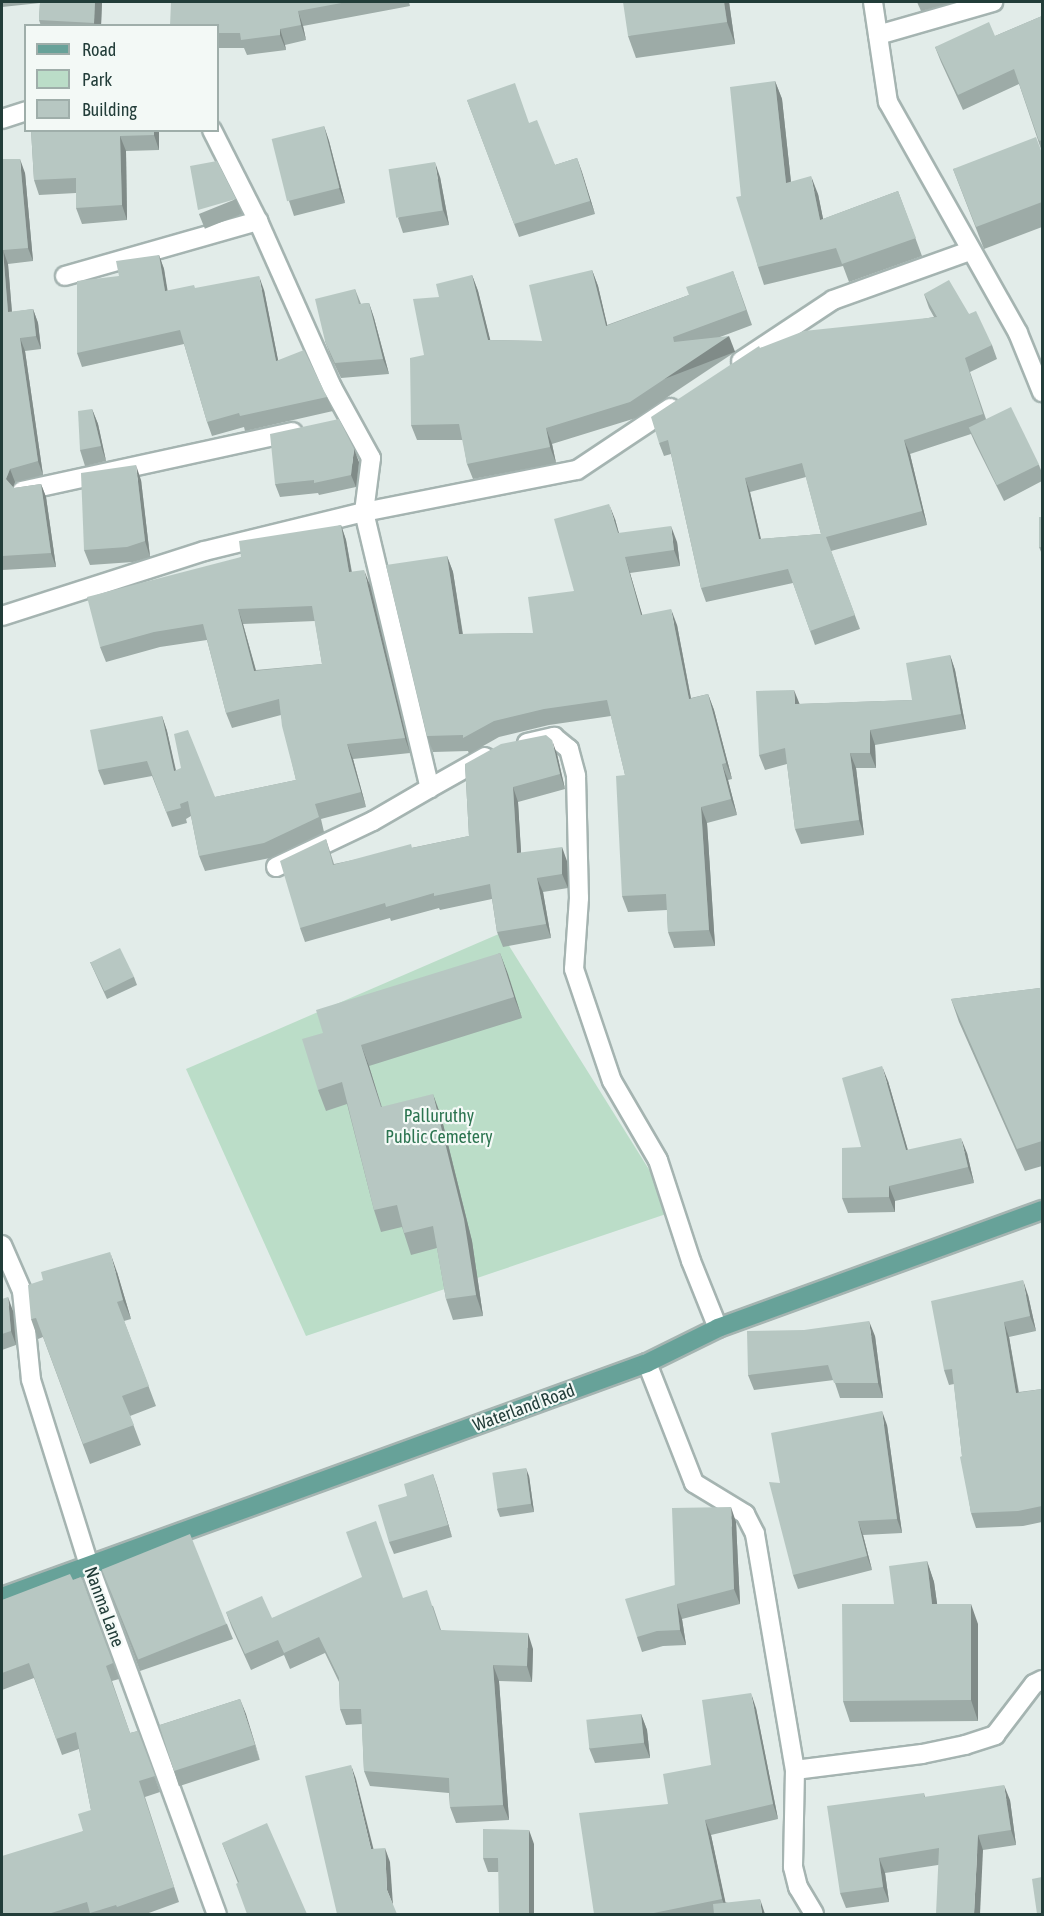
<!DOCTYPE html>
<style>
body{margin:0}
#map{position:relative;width:1044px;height:1916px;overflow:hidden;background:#e2ece9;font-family:"Asap Condensed",sans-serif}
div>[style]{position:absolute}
.green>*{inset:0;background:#bbddc8}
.roads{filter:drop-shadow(2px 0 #a5b4b1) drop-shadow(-2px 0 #a5b4b1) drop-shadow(0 2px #a5b4b1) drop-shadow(0 -2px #a5b4b1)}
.minor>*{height:18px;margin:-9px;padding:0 9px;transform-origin:9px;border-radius:9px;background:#fff}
.major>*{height:18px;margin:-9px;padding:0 9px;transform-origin:9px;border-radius:9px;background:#67a299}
.wall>*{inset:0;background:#9daba7;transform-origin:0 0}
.shaded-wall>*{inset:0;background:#808b88;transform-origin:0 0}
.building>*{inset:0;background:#b7c7c2;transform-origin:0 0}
span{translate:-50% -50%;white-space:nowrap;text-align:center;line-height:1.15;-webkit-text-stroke:4.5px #f3f9f6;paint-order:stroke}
.park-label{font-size:18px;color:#2c7450}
.street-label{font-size:18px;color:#223d39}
.frame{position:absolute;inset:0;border:3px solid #223d39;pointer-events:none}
.legend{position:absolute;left:24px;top:24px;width:195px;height:108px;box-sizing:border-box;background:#f3f9f6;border:2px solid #9faeaa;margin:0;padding:8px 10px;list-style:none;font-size:18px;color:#223d39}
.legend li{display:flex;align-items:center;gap:12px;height:30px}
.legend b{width:30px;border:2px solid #9faeaa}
</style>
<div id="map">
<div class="green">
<i style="clip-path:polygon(501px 933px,675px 1211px,306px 1336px,186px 1069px)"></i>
</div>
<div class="roads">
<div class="minor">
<i style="left:873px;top:2px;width:101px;rotate:81.5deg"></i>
<i style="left:888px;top:102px;width:265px;rotate:60.6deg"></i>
<i style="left:1018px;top:333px;width:64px;rotate:67.9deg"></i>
<i style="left:878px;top:35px;width:120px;rotate:-16deg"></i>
<i style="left:2px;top:119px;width:25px;rotate:-18deg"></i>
<i style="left:212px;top:130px;width:102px;rotate:63.2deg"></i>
<i style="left:258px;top:221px;width:182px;rotate:66deg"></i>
<i style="left:332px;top:387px;width:81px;rotate:61.2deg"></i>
<i style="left:371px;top:458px;width:54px;rotate:97.4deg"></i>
<i style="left:364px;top:512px;width:284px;rotate:76.6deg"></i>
<i style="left:430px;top:788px;width:63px;rotate:-29.4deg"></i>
<i style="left:65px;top:276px;width:201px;rotate:-15.9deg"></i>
<i style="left:741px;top:361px;width:110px;rotate:-33.5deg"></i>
<i style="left:833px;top:300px;width:145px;rotate:-19.7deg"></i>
<i style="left:22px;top:491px;width:277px;rotate:-12.3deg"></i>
<i style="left:2px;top:616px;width:212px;rotate:-17.8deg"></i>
<i style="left:204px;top:551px;width:165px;rotate:-13.7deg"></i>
<i style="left:364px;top:512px;width:217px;rotate:-11.2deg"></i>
<i style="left:577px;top:470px;width:112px;rotate:-33.7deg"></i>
<i style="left:527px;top:743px;width:28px;rotate:-13deg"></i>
<i style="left:554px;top:737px;width:19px;rotate:39deg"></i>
<i style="left:569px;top:749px;width:28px;rotate:75deg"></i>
<i style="left:576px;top:776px;width:122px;rotate:88.6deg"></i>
<i style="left:579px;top:898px;width:71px;rotate:94deg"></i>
<i style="left:574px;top:969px;width:118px;rotate:71.3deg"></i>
<i style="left:612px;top:1081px;width:91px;rotate:59.8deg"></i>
<i style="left:658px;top:1160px;width:106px;rotate:71.9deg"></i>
<i style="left:691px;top:1261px;width:72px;rotate:68.1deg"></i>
<i style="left:276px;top:867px;width:107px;rotate:-25.4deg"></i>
<i style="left:373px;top:821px;width:66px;rotate:-30.1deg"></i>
<i style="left:2px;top:1245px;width:50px;rotate:66.5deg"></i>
<i style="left:22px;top:1291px;width:89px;rotate:84.2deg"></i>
<i style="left:31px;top:1380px;width:194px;rotate:72.6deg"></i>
<i style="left:89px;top:1565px;width:372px;rotate:69.9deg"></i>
<i style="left:647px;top:1363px;width:129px;rotate:68.6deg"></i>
<i style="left:694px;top:1483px;width:60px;rotate:31.3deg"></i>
<i style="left:745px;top:1514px;width:22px;rotate:63deg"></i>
<i style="left:755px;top:1534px;width:239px;rotate:80.4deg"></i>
<i style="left:795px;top:1770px;width:128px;rotate:-7.2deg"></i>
<i style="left:922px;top:1754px;width:44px;rotate:-11.8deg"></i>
<i style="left:965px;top:1745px;width:32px;rotate:-18deg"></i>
<i style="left:995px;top:1735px;width:64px;rotate:-52.6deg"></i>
<i style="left:1034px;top:1684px;width:9px;rotate:-27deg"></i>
<i style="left:795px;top:1770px;width:97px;rotate:91.2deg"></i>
<i style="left:793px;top:1867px;width:21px;rotate:76deg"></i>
<i style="left:798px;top:1887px;width:31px;rotate:59deg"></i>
</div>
<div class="major">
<i style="left:2px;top:1597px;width:686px;rotate:-19.94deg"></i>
<i style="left:647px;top:1363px;width:79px;rotate:-26.2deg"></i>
<i style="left:718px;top:1328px;width:345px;rotate:-20deg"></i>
</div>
</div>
<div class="wall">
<i style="clip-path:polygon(2px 2px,102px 2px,101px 26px,41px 26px,39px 20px,40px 3px,2px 7px)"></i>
<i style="clip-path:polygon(171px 2px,409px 2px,410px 6px,303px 26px,306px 40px,285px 45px,286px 50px,247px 55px,244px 48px,218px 48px,218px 26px)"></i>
<i style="clip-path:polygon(729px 2px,735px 44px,636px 58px,628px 36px)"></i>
<i style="clip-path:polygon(917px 2px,954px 2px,921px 11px)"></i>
<i style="clip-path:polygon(1042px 16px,1042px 152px,1019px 84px,963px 110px,941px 62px,935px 47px,995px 36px)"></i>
<i style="clip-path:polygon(775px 81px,782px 99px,791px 182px,818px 194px,823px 219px,898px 191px,922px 256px,849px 282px,843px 266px,764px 285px,758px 267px,741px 196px)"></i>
<i style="clip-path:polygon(467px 100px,529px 123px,555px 165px,577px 158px,595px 214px,519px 237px)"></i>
<i style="clip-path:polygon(324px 126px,329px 141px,345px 203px,294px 216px,289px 201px)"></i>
<i style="clip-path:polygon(31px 130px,159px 130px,159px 150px,126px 151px,127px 220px,82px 224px,76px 208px,76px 193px,39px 195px,34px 180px)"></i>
<i style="clip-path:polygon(1042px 153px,1042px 227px,984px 249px,953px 169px)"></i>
<i style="clip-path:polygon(2px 159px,25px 173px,33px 261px,8px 264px,12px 312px,33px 309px,38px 323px,41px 349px,25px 351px,43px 475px,15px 482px,13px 487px,14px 488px,41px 484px,46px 497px,56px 567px,2px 570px)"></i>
<i style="clip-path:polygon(440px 177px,449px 225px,403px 233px,398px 218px)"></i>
<i style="left:236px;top:199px;width:16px;height:40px;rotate:68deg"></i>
<i style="clip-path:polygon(159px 255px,164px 269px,167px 291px,195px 288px,264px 290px,278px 360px,327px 397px,333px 411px,245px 431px,244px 427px,212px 436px,207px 422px,184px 344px,82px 367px,77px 353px,119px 276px)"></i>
<i style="clip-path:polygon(592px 270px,598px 286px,607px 325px,689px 295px,733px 271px,752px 325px,720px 337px,735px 352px,636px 418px,552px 444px,556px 463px,473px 479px,467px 464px,463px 440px,417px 440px,411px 425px,424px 355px,439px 297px,472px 275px,478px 291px,490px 340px,542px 341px)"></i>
<i style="clip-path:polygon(355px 289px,361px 304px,369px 303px,374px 318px,389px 374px,341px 378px,331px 357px,325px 341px)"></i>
<i style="clip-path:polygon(evenodd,924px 294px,969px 314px,992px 345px,997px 359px,970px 372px,986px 419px,1039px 465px,1042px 473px,1042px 481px,1004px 501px,975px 443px,971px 434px,910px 454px,927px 525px,831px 551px,860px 629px,815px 645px,793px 583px,706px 602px,701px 588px,671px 454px,664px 456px,659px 443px,760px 348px,934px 317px,929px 308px,924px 294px,806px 477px,821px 534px,761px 539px,750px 492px,806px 477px)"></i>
<i style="clip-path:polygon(92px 409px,98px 424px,106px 461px,85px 466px,80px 450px)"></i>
<i style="clip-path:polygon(359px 462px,356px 487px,319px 495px,318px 493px,280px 497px,275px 484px)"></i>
<i style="clip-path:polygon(141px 480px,150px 557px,133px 562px,90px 565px,84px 550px)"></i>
<i style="clip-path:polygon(1042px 517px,1042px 554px,1039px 547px)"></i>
<i style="clip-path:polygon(615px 519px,619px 533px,677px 542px,680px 566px,630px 573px,642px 615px,677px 625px,691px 698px,708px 694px,714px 710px,732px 779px,728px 780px,737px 815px,707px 823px,715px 946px,674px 948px,668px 932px,667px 910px,628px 912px,622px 896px,625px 775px,611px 716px,549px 725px,499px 737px,469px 754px,468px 751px,433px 752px,427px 736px,447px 556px,453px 572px,463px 634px,533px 633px,574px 591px)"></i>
<i style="clip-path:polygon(evenodd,341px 525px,346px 540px,352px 572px,370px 585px,410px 753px,353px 759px,366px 807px,321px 819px,324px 832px,270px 858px,205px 871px,199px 856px,191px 816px,186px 819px,187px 823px,172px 827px,152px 776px,104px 785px,98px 770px,162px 716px,167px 731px,176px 770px,215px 797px,296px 780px,281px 715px,232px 728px,226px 713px,207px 640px,160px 647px,106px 662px,100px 647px,241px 557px,341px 525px,315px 621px,322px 664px,256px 670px,243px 624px,315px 621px)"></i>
<i style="clip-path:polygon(950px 655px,955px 670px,966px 729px,875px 745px,876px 768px,856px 768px,864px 835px,801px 844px,795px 829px,787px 764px,765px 770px,759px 755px,800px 704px,912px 700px)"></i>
<i style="clip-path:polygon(557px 754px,565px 789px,518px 802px,521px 853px,567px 861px,568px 888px,543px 892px,551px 938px,503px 947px,497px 932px,492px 899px,440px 910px,439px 908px,391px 921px,390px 918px,305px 942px,300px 928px,326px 839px,334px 864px,469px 836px,465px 764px)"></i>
<i style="clip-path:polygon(1042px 873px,1042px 1166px,1025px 1171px,959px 1022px,951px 999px,1040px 988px)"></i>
<i style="clip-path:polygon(500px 953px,522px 1018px,369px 1066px,382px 1107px,441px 1116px,472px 1241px,483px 1316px,453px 1320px,446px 1299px,437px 1248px,411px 1255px,402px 1227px,381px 1232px,374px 1210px,347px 1104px,326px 1111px,318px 1090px,323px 1033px)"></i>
<i style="clip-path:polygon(90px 962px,134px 977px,137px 985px,107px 999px)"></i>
<i style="clip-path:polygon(888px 1081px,908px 1150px,967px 1153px,974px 1183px,895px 1201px,895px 1212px,848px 1213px,842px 1198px)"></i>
<i style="clip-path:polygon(117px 1272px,131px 1319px,124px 1321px,156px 1406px,130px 1416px,141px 1445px,90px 1464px,43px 1337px,38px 1339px,31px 1319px)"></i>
<i style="clip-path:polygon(1028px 1295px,1036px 1331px,1009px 1337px,1019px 1392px,1042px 1389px,1042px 1522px,1023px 1526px,976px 1528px,971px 1513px,962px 1456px,954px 1384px,949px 1385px,944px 1370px)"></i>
<i style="clip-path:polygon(2px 1299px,13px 1311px,16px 1345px,2px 1350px)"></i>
<i style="clip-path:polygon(875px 1336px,883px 1398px,840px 1398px,834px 1380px,754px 1390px,748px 1375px)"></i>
<i style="clip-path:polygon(887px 1425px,902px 1533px,863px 1535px,872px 1570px,798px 1589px,793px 1575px,780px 1483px)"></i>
<i style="clip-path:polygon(433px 1474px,452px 1537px,394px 1554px,389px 1542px,407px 1496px)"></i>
<i style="clip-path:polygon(529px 1476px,534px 1512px,500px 1517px,497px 1509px)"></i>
<i style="clip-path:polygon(736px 1522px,740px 1604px,682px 1619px,686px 1645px,663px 1646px,642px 1652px,637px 1637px,675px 1585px)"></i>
<i style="clip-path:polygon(927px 1561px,934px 1582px,937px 1604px,978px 1624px,978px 1721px,850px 1722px,843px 1701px,894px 1604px)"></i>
<i style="clip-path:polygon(102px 1569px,227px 1624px,233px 1639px,140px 1671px)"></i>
<i style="clip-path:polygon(81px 1577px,119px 1679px,112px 1681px,130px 1733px,138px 1731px,160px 1792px,145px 1797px,179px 1902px,146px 1914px,2px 1914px,83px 1831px,91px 1810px,79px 1749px,62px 1755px,34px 1678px,2px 1690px,2px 1600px,73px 1580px)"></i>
<i style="clip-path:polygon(403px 1598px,433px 1606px,441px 1630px,533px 1649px,532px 1682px,499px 1681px,509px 1820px,456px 1823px,450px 1807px,449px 1793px,370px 1786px,364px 1771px,362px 1724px,346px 1725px,340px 1709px,339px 1682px,325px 1653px,290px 1669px,284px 1655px,251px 1670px,232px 1628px,226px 1612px,272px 1618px)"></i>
<i style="left:240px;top:1699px;width:64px;height:85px;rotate:72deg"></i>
<i style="clip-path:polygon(756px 1708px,778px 1819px,711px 1835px,725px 1902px,765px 1914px,594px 1914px,668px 1804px,711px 1765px)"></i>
<i style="clip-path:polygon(641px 1714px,647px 1730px,650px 1758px,595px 1763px,589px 1748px)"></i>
<i style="clip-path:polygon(924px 1793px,925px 1797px,1010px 1800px,1016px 1845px,983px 1850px,938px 1865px,885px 1873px,889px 1902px,846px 1908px,840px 1893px)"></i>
<i style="clip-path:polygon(222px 1843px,307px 1914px,238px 1883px)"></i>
<i style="clip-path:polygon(534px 1844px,498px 1872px,488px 1872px,483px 1858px)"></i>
</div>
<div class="shaded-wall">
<i style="clip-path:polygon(95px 2px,102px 2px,101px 26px,95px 26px,94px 23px)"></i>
<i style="clip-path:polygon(724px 2px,729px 2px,735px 44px,727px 22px)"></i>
<i style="clip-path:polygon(298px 11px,303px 26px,306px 40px,301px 25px)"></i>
<i style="clip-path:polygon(280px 29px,285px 45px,286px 50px,280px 35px)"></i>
<i style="clip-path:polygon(775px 81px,782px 99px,793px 201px,786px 183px)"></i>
<i style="clip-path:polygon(324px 126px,329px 141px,345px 203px,339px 188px)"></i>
<i style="clip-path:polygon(154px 130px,159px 130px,159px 150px,154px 135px)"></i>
<i style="clip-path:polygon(120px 136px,126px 151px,127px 220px,122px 205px)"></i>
<i style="clip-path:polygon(577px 158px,582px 172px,595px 214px,590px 201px)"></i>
<i style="clip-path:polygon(20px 159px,25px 173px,33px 261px,28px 248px)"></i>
<i style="clip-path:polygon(435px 162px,440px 177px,449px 225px,443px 210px)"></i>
<i style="clip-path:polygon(811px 176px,818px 194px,827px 238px,820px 220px)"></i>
<i style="clip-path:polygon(3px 250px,8px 264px,13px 326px,8px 312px)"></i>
<i style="clip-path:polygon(159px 255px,164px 269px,170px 305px,165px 291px)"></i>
<i style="clip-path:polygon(592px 270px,598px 286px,611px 341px,606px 326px)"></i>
<i style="clip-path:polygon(472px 275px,478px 291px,494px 355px,488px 340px)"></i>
<i style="clip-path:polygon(259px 276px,264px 290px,281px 375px,276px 361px)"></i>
<i style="clip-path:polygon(369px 303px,374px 318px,389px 374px,383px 359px)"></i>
<i style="clip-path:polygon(33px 309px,38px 323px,41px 349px,36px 336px)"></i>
<i style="left:729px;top:336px;width:17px;height:119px;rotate:69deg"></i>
<i style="clip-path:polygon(20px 338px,25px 351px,43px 475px,38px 461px)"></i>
<i style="clip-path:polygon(92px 409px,98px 424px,106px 461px,101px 446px)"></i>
<i style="clip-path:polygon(546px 428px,552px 444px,556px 463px,550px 447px)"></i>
<i style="clip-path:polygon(904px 440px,910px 454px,927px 525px,922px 511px)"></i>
<i style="clip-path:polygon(354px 449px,359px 462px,356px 487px,351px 475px)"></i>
<i style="clip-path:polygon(136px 465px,141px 480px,150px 557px,145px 541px)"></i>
<i style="clip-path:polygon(10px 469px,15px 482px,11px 493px,6px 479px)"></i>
<i style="clip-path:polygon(745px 478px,750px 492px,764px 553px,759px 539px)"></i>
<i style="clip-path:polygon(41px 484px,46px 497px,56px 567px,51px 553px)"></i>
<i style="clip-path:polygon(609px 504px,615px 519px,623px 549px,618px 533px)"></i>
<i style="clip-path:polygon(341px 525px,346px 540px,354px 587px,349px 572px)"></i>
<i style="clip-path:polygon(671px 526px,677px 542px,680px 566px,674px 550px)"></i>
<i style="clip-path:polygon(447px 556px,453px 572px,465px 650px,459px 634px)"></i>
<i style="clip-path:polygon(625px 557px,630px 573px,647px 631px,641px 615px)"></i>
<i style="clip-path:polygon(364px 570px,370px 585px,410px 753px,405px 738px)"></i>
<i style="clip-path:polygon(238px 609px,243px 624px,260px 686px,254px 671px)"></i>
<i style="clip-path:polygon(671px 609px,677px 625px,694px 715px,689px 699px)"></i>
<i style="clip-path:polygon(950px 655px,955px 670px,966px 729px,961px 714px)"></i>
<i style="clip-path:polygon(794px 690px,800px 705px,795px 704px)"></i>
<i style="clip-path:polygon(708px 694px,714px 710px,732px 779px,726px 763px)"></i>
<i style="clip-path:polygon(162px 716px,167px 731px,179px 786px,174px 771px)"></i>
<i style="clip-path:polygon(870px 730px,875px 745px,876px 768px,870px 753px)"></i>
<i style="clip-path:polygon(552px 740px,557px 754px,565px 789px,560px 774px)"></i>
<i style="clip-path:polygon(347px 744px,353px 759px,366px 807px,361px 792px)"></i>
<i style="clip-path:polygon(850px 753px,856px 768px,864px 835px,859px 820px)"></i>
<i style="clip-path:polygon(722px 764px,728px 780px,737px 815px,731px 799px)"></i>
<i style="clip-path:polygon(513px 787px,518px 802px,522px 868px,517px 853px)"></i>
<i style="clip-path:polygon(701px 807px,707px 823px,715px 946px,709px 930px)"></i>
<i style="clip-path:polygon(562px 847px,567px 861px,568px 888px,562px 874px)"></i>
<i style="clip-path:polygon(537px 878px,543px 892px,551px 938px,546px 924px)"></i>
<i style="clip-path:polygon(500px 953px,508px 974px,522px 1018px,514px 997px)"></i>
<i style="clip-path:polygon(361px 1045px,369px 1066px,388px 1129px,381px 1107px)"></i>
<i style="clip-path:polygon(882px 1066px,888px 1081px,912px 1165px,906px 1150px)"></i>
<i style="clip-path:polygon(433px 1094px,441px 1116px,472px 1241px,483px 1316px,476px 1295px)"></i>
<i style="clip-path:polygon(961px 1138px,967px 1153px,974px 1183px,968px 1167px)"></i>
<i style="clip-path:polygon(889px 1186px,895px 1201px,895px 1212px,889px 1197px)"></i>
<i style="clip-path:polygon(110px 1252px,117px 1272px,131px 1319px,123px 1300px)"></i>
<i style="clip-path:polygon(1023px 1280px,1028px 1295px,1036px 1331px,1030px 1316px)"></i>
<i style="clip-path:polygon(8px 1297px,13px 1311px,16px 1345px,11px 1331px)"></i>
<i style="clip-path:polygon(869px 1321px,875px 1336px,883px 1398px,878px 1383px)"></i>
<i style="clip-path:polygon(1004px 1322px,1009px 1337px,1021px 1408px,1016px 1393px)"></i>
<i style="clip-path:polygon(882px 1411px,887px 1425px,902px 1533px,897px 1519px)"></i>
<i style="clip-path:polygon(526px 1468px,529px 1476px,534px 1512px,531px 1504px)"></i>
<i style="clip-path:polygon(433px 1474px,437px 1486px,452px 1537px,448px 1525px)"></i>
<i style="clip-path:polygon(731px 1507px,736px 1522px,740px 1604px,734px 1589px)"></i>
<i style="clip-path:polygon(858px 1521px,863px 1535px,872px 1570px,867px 1556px)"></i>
<i style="clip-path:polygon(927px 1561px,934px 1582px,940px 1624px,932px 1604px)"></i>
<i style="clip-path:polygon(677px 1604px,682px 1619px,686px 1645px,680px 1630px)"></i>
<i style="clip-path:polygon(971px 1604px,978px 1624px,978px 1721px,971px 1700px)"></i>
<i style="clip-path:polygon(528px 1633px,533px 1649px,532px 1682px,527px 1666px)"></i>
<i style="clip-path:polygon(493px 1665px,499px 1681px,509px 1820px,503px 1805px)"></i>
<i style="clip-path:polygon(751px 1693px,756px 1708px,778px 1819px,773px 1804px)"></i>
<i style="clip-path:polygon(240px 1699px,246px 1714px,260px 1760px,255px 1745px)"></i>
<i style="clip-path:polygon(641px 1714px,647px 1730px,650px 1758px,644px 1743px)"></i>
<i style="clip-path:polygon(351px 1765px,356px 1779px,377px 1863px,371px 1849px)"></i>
<i style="clip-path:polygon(1004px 1785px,1010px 1800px,1016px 1845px,1011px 1830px)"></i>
<i style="clip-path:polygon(705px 1820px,711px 1835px,728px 1914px,722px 1899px)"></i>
<i style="clip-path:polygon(529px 1830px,534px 1844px,534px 1914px,529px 1914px)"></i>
<i style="clip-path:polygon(978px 1835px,983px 1850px,980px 1914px,974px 1914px)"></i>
<i style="clip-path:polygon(385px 1848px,390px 1862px,393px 1905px,387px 1890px)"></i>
<i style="clip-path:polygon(879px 1858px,885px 1873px,889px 1902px,883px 1887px)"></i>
<i style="clip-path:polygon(760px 1899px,765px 1914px,762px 1914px)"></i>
</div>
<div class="building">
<i style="clip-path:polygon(40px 2px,95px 2px,94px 23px,39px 20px)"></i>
<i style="clip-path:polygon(171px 2px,347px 2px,298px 11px,301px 25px,280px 29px,280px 35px,241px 40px,240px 33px,218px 33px,218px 26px,170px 26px)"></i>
<i style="clip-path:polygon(623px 2px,724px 2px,727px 22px,628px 36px)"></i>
<i style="clip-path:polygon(1042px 16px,1042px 140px,1039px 141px,1014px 69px,958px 95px,935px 47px,989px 22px,995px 36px)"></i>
<i style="clip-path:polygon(775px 81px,786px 183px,811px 176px,820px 220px,898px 191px,916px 238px,842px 264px,836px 248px,758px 267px,736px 197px,741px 196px,730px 87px)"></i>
<i style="clip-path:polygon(515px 83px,529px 123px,537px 120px,555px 165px,577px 158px,590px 201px,514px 224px,467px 100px)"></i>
<i style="left:324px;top:126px;width:64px;height:54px;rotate:76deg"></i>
<i style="clip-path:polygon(31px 130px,154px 130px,154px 135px,120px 136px,122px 205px,76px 208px,76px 178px,34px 180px)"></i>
<i style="clip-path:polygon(1036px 137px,1042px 153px,1042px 202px,976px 227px,953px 169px)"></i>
<i style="clip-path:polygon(2px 159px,20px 159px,28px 248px,3px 250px,8px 312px,33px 309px,36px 336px,20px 338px,38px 461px,10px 469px,6px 479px,14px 488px,41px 484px,51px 553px,2px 556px)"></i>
<i style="clip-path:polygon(217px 161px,236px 199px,198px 210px,190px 166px)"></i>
<i style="left:435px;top:162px;width:49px;height:47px;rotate:81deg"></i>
<i style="clip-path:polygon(159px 255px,165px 291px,194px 285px,195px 288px,259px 276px,276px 361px,304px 350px,327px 397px,240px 416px,239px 413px,207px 422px,180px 330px,77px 353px,77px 281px,119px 276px,116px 261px)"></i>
<i style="clip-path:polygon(592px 270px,606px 326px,689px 295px,686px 287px,733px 271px,746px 310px,673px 337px,674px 342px,729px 336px,630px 402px,546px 428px,550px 447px,467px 464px,459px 424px,411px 425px,410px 358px,424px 355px,413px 299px,439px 297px,436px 284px,472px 275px,488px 340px,542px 341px,529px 285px)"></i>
<i style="clip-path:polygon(evenodd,949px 280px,969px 314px,976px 311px,992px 345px,965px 358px,983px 414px,904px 440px,922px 511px,826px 537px,855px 615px,810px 631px,788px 569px,701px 588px,668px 440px,659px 443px,651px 417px,759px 346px,760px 348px,804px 331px,937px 317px,924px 294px,949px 280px,802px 463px,821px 534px,759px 539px,745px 478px,802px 463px)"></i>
<i style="clip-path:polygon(355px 289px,359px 304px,369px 303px,383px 359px,335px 363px,325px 341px,315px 299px)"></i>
<i style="left:1011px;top:407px;width:64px;height:47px;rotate:64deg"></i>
<i style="clip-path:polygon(92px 409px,101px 446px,80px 450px,78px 411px)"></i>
<i style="clip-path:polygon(339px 419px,354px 449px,351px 475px,314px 483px,314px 480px,275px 484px,270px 434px)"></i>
<i style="clip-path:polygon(136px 465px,145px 541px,127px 547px,84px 550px,81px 473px)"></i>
<i style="clip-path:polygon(609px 504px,618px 533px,671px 526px,674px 550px,625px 557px,641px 615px,671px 609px,689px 699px,708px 694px,726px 763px,722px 764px,731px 799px,701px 807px,709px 930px,668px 932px,666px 894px,622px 896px,616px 776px,625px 775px,607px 700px,544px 709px,494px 721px,463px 738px,463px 735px,427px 736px,386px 565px,447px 556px,459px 634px,533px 633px,528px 597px,574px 591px,554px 519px)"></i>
<i style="left:1039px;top:517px;width:3px;height:30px"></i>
<i style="clip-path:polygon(evenodd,341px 525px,349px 572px,364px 570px,405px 738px,347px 744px,361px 792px,315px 804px,319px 817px,264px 843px,199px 856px,188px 801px,180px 804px,181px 808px,166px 812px,147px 761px,98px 770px,90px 730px,162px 716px,174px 771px,181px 768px,174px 734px,188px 730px,215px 797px,296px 780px,282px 726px,279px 699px,226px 713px,203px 624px,154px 632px,100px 647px,87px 597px,241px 557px,239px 541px,341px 525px,312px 606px,322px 664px,254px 671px,238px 609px,312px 606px)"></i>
<i style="clip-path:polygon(950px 655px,961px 714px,870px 730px,870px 753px,850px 753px,859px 820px,795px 829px,785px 748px,759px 755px,756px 691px,794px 690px,795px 704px,912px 700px,906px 663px)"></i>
<i style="clip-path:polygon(546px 735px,552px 740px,560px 774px,513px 787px,517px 853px,562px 847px,562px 874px,537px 878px,546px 924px,497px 932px,490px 884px,434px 896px,434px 893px,386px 907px,385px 903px,300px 928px,280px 861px,326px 839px,333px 865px,411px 844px,412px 848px,469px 836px,465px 764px,501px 744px)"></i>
<i style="clip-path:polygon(1041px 873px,1042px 873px,1042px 1141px,1017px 1149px,951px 999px,1040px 988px)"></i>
<i style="left:120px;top:948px;width:32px;height:33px;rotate:64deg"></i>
<i style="clip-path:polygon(500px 953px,514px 997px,361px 1045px,381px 1107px,433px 1094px,464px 1219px,476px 1295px,446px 1299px,433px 1226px,404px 1233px,397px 1205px,374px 1210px,342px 1082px,318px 1090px,302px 1039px,323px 1033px,316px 1010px)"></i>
<i style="clip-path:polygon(882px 1066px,906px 1150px,961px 1138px,968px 1167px,889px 1186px,889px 1197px,842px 1198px,842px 1148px,861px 1147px,842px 1078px)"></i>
<i style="clip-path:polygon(110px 1252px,123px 1300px,117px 1302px,149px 1386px,122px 1396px,134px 1425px,83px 1444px,36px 1318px,31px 1319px,28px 1285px,43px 1280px,41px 1272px)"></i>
<i style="clip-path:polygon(1023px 1280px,1030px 1316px,1004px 1322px,1016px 1393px,1042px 1389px,1042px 1506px,1018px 1511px,971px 1513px,960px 1457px,962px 1456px,952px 1369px,944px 1370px,931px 1301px)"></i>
<i style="clip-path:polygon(8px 1297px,11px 1331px,2px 1334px,2px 1299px)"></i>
<i style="clip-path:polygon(869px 1321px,878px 1383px,834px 1383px,828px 1365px,748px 1375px,747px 1331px,804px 1330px)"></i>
<i style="clip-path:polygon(882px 1411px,897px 1519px,858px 1521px,867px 1556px,793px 1575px,769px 1482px,780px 1483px,771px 1433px)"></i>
<i style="left:526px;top:1468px;width:36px;height:34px;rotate:82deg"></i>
<i style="clip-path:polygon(433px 1474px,448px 1525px,389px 1542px,378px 1505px,407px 1496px,404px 1484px)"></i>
<i style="clip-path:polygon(731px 1507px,734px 1589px,677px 1604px,680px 1630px,657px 1631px,637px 1637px,625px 1599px,675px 1585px,675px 1591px,672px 1508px)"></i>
<i style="clip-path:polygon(376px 1521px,403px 1598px,427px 1590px,440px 1630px,528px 1633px,527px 1666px,493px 1665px,503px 1805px,450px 1807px,449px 1778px,364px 1771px,361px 1709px,340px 1709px,339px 1678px,319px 1637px,284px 1653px,278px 1640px,245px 1654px,226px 1612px,262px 1596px,272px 1618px,362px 1577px,346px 1532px)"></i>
<i style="left:190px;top:1534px;width:97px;height:95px;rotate:68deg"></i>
<i style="clip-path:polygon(927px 1561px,932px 1604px,971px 1604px,971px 1700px,843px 1701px,842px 1604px,894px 1604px,889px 1566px)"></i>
<i style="clip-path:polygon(70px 1574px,73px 1580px,81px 1577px,113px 1663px,106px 1666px,130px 1733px,138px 1731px,155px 1776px,139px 1781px,174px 1887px,117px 1907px,116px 1905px,90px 1913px,87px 1902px,48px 1914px,2px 1914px,2px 1856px,83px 1831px,78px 1814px,91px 1810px,76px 1732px,56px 1739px,29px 1663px,2px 1673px,2px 1600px)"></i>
<i style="clip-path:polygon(751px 1693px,773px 1804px,705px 1820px,722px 1899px,649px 1914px,594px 1914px,579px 1813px,668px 1804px,663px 1774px,711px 1765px,702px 1700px)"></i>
<i style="left:240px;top:1699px;width:48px;height:85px;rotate:72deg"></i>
<i style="left:641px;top:1714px;width:29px;height:55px;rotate:84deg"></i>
<i style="clip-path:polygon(351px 1765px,371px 1849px,385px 1848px,387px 1890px,397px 1914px,337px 1914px,305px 1776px)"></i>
<i style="clip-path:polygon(1004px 1785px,1011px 1830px,978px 1835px,974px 1914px,936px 1914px,939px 1848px,879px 1858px,883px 1887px,840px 1893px,827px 1806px,924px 1793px,924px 1797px)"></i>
<i style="clip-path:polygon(267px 1823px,307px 1914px,247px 1914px,236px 1884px,239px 1882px,222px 1843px)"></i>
<i style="clip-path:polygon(483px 1829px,529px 1830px,529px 1914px,499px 1914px,498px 1858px,483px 1858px)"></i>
<i style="clip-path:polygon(1042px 1877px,1042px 1914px,1037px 1914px,1032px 1879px)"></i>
<i style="clip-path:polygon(760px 1899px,762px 1914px,714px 1914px,713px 1904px)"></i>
</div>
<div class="park-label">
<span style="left:439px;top:1127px">Palluruthy<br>Public Cemetery</span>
</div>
<div class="street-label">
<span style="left:524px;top:1408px;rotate:-20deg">Waterland Road</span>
<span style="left:104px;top:1607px;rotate:70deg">Nanma Lane</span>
</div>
<div class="frame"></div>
<ul class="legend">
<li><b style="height:8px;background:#67a299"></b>Road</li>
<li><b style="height:16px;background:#bbddc8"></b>Park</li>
<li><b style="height:16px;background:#b7c7c2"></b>Building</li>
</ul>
</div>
